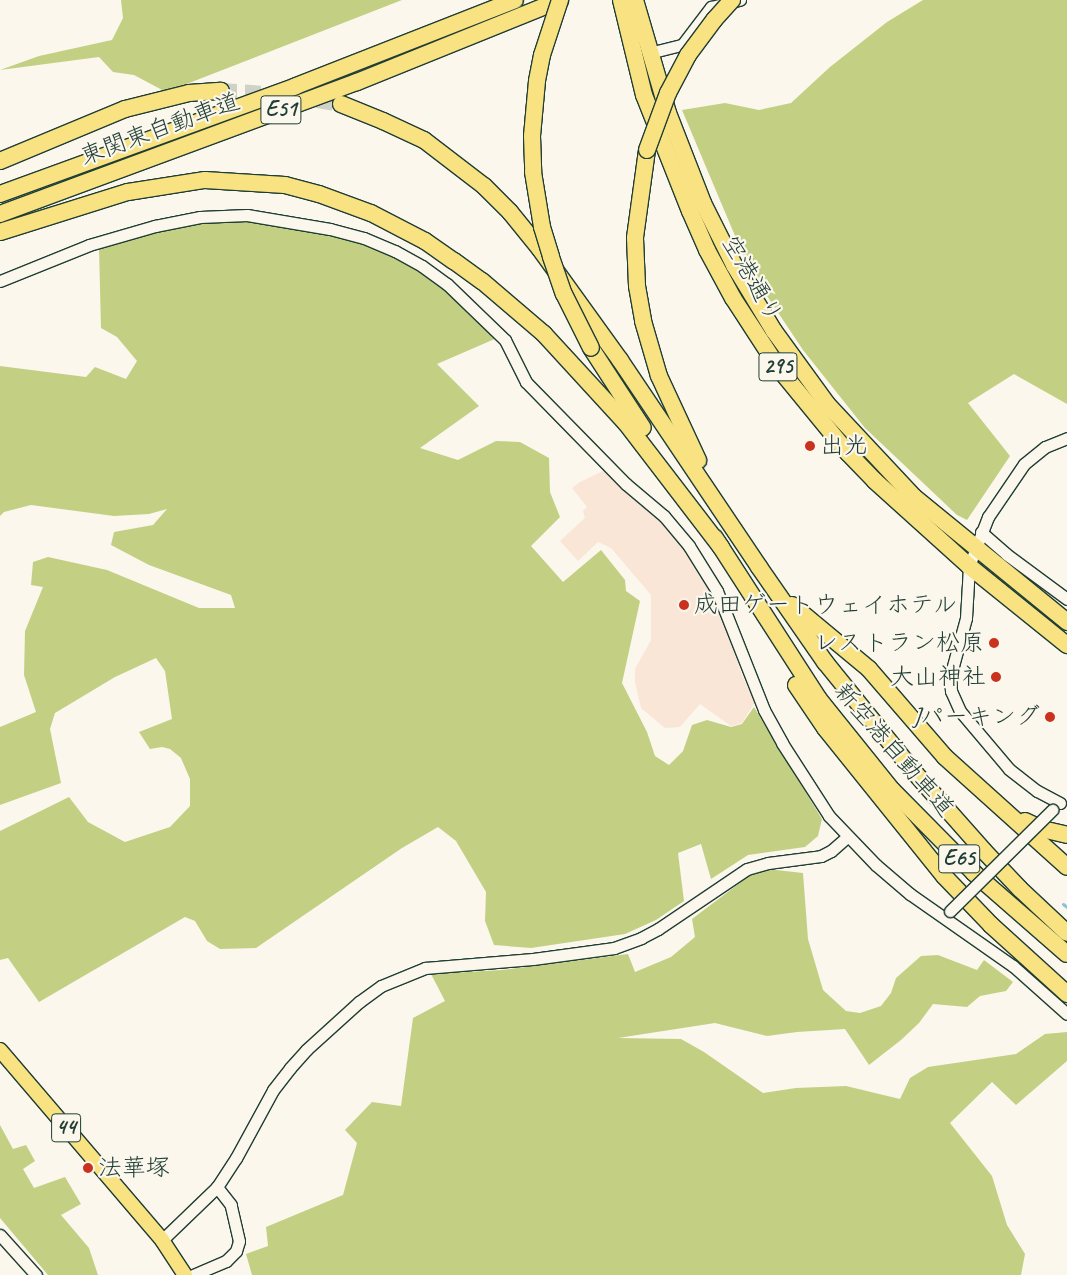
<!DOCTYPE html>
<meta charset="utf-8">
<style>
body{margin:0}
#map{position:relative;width:1067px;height:1275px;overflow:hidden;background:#fbf7ec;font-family:Caveat,"Klee One",sans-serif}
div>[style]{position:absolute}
.built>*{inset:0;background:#f9e6d7}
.green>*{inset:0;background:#c3d084}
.stream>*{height:3px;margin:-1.5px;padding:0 1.5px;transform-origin:1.5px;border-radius:1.5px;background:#88c0e6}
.highway-tunnel>*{height:16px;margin-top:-8px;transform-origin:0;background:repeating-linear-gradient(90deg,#cfd2c7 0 16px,transparent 0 24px)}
.roads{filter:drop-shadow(1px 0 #1f3d34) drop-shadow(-1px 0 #1f3d34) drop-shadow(0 1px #1f3d34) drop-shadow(0 -1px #1f3d34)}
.minor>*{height:11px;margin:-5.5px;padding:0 5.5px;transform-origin:5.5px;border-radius:5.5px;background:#fbf7ec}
.major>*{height:14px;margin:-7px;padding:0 7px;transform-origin:7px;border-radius:7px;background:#f8e281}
.highway>*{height:16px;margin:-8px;padding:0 8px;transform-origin:8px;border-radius:8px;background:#f8e281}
.bridges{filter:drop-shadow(1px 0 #1f3d34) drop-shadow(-1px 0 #1f3d34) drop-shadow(0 1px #1f3d34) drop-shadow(0 -1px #1f3d34)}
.minor-bridge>*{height:11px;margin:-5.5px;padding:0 5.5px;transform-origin:5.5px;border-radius:5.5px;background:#fbf7ec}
.highway-bridge>*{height:16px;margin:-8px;padding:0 8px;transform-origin:8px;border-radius:8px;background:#f8e281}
.dots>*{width:14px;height:14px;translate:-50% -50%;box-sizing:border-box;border:2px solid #fbf7ec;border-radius:50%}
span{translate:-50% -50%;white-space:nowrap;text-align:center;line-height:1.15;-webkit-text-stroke:4.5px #fbf7ec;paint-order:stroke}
.shield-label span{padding:1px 4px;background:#fbf7ec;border:1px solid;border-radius:4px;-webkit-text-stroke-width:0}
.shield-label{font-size:22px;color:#1f3d34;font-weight:700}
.street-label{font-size:24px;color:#1f3d34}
.poi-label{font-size:24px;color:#1f3d34}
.left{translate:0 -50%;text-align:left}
.right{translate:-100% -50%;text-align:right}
</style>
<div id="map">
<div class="built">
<i style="clip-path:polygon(605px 470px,646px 504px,679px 541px,709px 588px,722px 616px,742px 675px,755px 702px,742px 723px,731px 726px,700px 704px,680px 727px,665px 728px,641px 708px,635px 682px,635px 669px,651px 640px,651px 595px,611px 548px,598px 542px,578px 561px,560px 541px,585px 518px,583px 511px,587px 507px,572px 488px,580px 482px)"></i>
</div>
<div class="green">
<i style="clip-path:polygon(121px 0,402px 0,166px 92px,134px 75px,113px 72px,99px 57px,0 70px,39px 56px,112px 40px,123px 18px)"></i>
<i style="clip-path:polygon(923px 0,1067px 0,1067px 404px,1014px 374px,968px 403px,1010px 456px,967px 520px,957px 515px,865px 428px,803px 350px,749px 269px,682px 110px,725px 103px,759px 110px,791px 103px,830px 67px,887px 22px)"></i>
<i style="clip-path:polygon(220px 219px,266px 221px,332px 234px,363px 242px,401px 258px,434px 278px,497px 338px,437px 364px,479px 406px,420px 448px,458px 460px,496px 441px,520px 442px,549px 458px,550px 492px,560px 517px,531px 546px,563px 582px,601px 550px,625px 580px,626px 591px,640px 601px,622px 683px,647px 732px,655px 756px,669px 765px,683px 751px,692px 725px,707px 720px,731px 727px,742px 724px,754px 707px,822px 819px,818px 836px,805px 847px,748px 855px,711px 879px,701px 844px,678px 853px,684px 901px,656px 920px,625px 934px,531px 948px,494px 945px,485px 921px,486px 892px,456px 841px,438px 827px,402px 848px,256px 948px,220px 949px,207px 941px,195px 921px,185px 917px,39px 1002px,8px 958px,0 960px,0 831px,69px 797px,88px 822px,125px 842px,170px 827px,190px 806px,190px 779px,181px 758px,170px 749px,162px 747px,150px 749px,139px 732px,172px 719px,165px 671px,156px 658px,115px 677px,55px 713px,50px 729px,61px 783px,0 805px,0 727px,36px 712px,24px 675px,25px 631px,43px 587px,31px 585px,33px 562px,48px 557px,107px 570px,199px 608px,235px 608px,231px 595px,149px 565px,111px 545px,114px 532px,153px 525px,167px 509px,149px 514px,114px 516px,31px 505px,4px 512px,0 516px,0 366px,86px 377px,95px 367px,126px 379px,137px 361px,117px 337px,101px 328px,99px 248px,161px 229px)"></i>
<i style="clip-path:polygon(767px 869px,803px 873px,808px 939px,823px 990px,846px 1011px,860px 1013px,881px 1006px,891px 993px,896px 978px,921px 956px,938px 955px,977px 970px,984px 960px,1013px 982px,1006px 991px,980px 996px,967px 1007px,933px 1004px,919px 1023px,901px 1040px,869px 1065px,845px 1029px,797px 1032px,767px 1036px,715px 1023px,618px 1038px,681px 1039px,704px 1052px,763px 1093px,796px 1088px,846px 1086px,900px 1099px,910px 1078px,928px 1067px,1016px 1054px,1045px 1034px,1067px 1032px,1067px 1061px,1016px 1105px,992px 1082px,950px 1123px,992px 1176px,1007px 1225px,1025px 1254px,1021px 1275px,252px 1275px,246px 1254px,268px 1246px,266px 1227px,343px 1195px,357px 1143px,345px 1130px,372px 1102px,401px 1106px,413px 1018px,445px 1001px,431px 974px,502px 970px,628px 954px,635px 972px,671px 957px,695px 937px,692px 919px,749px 876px)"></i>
<i style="clip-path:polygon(0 1125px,13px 1149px,26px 1145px,35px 1161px,23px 1169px,34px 1188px,65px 1177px,81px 1204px,61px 1215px,89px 1248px,98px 1275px,48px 1275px,0 1218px)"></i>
</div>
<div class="stream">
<i style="left:1063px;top:904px;width:5px;rotate:37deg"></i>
</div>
<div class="highway-tunnel">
<i style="left:221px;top:91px;width:73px;rotate:3.9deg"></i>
<i style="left:294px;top:96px;width:48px;rotate:9.7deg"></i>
</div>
<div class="roads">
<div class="minor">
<i style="left:649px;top:53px;width:34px;rotate:-14deg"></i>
<i style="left:682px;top:45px;width:48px;rotate:-52.7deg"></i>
<i style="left:711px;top:7px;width:30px;rotate:-14deg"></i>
<i style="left:0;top:281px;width:96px;rotate:-22deg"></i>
<i style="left:89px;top:245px;width:69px;rotate:-16.1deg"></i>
<i style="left:155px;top:226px;width:46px;rotate:-11.3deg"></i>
<i style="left:200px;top:217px;width:47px;rotate:-2.4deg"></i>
<i style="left:247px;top:215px;width:84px;rotate:9.6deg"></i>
<i style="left:330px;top:229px;width:35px;rotate:15deg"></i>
<i style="left:364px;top:238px;width:34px;rotate:23deg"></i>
<i style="left:395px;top:251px;width:31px;rotate:29deg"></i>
<i style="left:422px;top:266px;width:31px;rotate:36deg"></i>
<i style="left:447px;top:284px;width:81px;rotate:44deg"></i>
<i style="left:505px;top:340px;width:47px;rotate:63.4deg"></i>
<i style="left:526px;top:382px;width:143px;rotate:45.6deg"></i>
<i style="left:626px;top:484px;width:50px;rotate:40.1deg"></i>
<i style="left:664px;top:516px;width:39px;rotate:50deg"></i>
<i style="left:689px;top:546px;width:53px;rotate:58.1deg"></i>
<i style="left:717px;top:591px;width:128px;rotate:68.4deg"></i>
<i style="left:764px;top:710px;width:38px;rotate:61deg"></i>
<i style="left:782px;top:743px;width:87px;rotate:57.2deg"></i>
<i style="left:829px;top:816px;width:68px;rotate:46.2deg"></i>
<i style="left:876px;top:865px;width:45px;rotate:40.5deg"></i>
<i style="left:910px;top:894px;width:126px;rotate:35deg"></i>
<i style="left:1013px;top:966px;width:72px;rotate:41.6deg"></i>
<i style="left:981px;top:532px;width:33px;rotate:41deg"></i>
<i style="left:1006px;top:554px;width:76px;rotate:36.4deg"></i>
<i style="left:1060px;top:803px;width:26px;rotate:-152deg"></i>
<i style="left:1037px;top:791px;width:36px;rotate:-142deg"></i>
<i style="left:1009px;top:769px;width:76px;rotate:-130.2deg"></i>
<i style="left:960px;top:711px;width:22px;rotate:-114deg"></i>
<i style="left:951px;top:691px;width:14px;rotate:-94deg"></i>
<i style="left:950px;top:677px;width:61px;rotate:-74.8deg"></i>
<i style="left:966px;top:618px;width:52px;rotate:-86.7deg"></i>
<i style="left:969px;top:566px;width:53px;rotate:-68.8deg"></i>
<i style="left:988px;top:517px;width:64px;rotate:-55.8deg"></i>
<i style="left:1024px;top:464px;width:27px;rotate:-39deg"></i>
<i style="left:1045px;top:447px;width:24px;rotate:-22deg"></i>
<i style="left:0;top:1235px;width:54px;rotate:48deg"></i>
<i style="left:162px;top:1240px;width:76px;rotate:-43.9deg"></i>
<i style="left:217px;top:1187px;width:35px;rotate:-57deg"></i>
<i style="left:236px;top:1158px;width:77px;rotate:-61.4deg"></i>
<i style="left:273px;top:1090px;width:28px;rotate:-52deg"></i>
<i style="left:290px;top:1068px;width:24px;rotate:-48deg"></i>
<i style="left:306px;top:1050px;width:72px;rotate:-42.2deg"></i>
<i style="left:359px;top:1002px;width:27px;rotate:-36deg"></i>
<i style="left:381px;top:986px;width:48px;rotate:-22.2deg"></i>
<i style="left:425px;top:968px;width:108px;rotate:-4.8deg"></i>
<i style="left:533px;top:959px;width:82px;rotate:-7.7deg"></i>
<i style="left:614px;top:948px;width:29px;rotate:-20deg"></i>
<i style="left:641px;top:938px;width:19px;rotate:-28deg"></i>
<i style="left:658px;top:929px;width:107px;rotate:-34deg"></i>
<i style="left:747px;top:869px;width:22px;rotate:-16deg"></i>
<i style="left:768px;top:863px;width:53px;rotate:-7.5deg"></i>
<i style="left:821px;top:856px;width:11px;rotate:-27deg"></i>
<i style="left:831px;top:851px;width:21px;rotate:-41deg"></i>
<i style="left:193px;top:1275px;width:36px;rotate:-23deg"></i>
<i style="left:226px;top:1261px;width:14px;rotate:-45deg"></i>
<i style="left:236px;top:1251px;width:10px;rotate:-73deg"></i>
<i style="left:239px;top:1241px;width:37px;rotate:-103deg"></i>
<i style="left:231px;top:1205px;width:23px;rotate:-128deg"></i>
</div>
<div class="major">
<i style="left:0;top:1050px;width:250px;rotate:49.5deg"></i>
<i style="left:162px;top:1240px;width:42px;rotate:56.7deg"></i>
</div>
<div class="highway">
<i style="left:621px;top:0;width:98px;rotate:76.4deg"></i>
<i style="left:644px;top:95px;width:125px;rotate:68.4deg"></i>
<i style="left:690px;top:211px;width:43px;rotate:66.4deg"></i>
<i style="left:707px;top:250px;width:55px;rotate:61.6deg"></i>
<i style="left:733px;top:298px;width:86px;rotate:56.9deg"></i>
<i style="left:780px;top:370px;width:107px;rotate:50.7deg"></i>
<i style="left:848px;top:453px;width:39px;rotate:46deg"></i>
<i style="left:875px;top:481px;width:127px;rotate:42.1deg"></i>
<i style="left:969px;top:566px;width:126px;rotate:38.9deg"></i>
<i style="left:635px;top:0;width:118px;rotate:73.7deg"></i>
<i style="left:668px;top:113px;width:97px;rotate:68.7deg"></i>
<i style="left:703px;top:203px;width:69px;rotate:63.4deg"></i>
<i style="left:734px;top:265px;width:77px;rotate:58.8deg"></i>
<i style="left:774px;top:331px;width:90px;rotate:54deg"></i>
<i style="left:827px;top:404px;width:127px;rotate:46.9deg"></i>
<i style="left:914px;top:497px;width:198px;rotate:39.2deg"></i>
<i style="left:341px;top:104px;width:45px;rotate:22deg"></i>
<i style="left:383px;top:121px;width:45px;rotate:24.9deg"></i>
<i style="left:424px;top:140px;width:76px;rotate:37.5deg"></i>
<i style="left:484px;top:186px;width:37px;rotate:45deg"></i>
<i style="left:510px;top:212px;width:48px;rotate:51deg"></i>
<i style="left:540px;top:249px;width:137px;rotate:54.2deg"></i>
<i style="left:620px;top:360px;width:249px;rotate:56.1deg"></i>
<i style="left:759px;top:567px;width:116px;rotate:55.2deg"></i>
<i style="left:825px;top:662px;width:143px;rotate:51deg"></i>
<i style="left:915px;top:773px;width:104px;rotate:48.5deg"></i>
<i style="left:984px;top:851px;width:52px;rotate:46.5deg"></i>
<i style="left:1020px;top:889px;width:64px;rotate:43.1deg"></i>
<i style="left:647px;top:150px;width:89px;rotate:97.8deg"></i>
<i style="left:635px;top:238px;width:48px;rotate:87.6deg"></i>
<i style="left:637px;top:286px;width:36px;rotate:80deg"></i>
<i style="left:643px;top:321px;width:57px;rotate:73.8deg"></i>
<i style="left:659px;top:376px;width:93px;rotate:65.1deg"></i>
<i style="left:0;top:161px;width:135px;rotate:-22.6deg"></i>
<i style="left:125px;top:109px;width:66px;rotate:-14deg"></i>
<i style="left:189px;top:93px;width:32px;rotate:-4deg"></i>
<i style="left:0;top:194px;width:315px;rotate:-20deg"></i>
<i style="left:296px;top:86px;width:235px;rotate:-21.4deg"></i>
<i style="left:0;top:214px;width:381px;rotate:-20.3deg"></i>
<i style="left:357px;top:82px;width:219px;rotate:-22deg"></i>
<i style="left:0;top:232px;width:134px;rotate:-17.4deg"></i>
<i style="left:128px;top:192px;width:78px;rotate:-8.9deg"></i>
<i style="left:205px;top:180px;width:80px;rotate:3.6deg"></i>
<i style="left:285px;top:185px;width:35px;rotate:15deg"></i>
<i style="left:319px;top:194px;width:55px;rotate:20.1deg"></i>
<i style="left:371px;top:213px;width:61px;rotate:27.4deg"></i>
<i style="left:425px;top:241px;width:35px;rotate:35deg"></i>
<i style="left:454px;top:261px;width:34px;rotate:36deg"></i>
<i style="left:482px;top:281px;width:82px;rotate:40.5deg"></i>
<i style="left:544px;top:334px;width:120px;rotate:47.4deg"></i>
<i style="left:625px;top:422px;width:158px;rotate:52.5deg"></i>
<i style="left:591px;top:348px;width:95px;rotate:57deg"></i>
<i style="left:715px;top:538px;width:190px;rotate:57.2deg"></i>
<i style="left:818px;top:698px;width:118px;rotate:51.2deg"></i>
<i style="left:892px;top:790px;width:117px;rotate:45.3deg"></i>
<i style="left:974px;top:873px;width:123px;rotate:41.1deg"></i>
<i style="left:792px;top:605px;width:100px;rotate:39.7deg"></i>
<i style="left:869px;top:669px;width:116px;rotate:49.2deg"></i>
<i style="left:945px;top:757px;width:164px;rotate:42deg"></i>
<i style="left:796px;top:685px;width:52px;rotate:56deg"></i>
<i style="left:825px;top:728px;width:190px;rotate:51.2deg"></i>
<i style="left:944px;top:876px;width:68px;rotate:46.2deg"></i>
<i style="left:991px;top:925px;width:103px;rotate:42.2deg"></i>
<i style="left:1025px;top:821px;width:19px;rotate:25deg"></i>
<i style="left:1042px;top:829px;width:26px;rotate:13deg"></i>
</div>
</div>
<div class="bridges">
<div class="minor-bridge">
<i style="left:950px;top:911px;width:144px;rotate:-44.7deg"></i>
</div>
<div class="highway-bridge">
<i style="left:560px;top:0;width:58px;rotate:108.1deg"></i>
<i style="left:542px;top:55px;width:26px;rotate:101deg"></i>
<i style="left:537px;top:81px;width:55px;rotate:95.2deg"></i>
<i style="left:532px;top:136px;width:36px;rotate:88deg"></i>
<i style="left:533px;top:172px;width:56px;rotate:80.7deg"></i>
<i style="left:542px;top:227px;width:31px;rotate:73deg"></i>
<i style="left:551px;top:257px;width:39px;rotate:71deg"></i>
<i style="left:564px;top:294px;width:60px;rotate:63.4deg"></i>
<i style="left:647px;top:150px;width:61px;rotate:-69.8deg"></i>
<i style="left:668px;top:93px;width:43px;rotate:-62.2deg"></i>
<i style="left:688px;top:55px;width:44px;rotate:-53.4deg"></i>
<i style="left:714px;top:20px;width:27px;rotate:-48deg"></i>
</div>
</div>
<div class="dots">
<i style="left:810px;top:446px;background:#c8321e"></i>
<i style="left:684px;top:605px;background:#c8321e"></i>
<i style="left:994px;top:643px;background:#c8321e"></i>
<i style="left:996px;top:677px;background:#c8321e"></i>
<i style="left:1050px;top:717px;background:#c8321e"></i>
<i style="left:88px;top:1168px;background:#c8321e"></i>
</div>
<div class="shield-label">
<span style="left:281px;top:110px">E51</span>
<span style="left:778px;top:367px">295</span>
<span style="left:959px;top:859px">E65</span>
<span style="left:66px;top:1128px">44</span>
</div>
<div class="street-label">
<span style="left:160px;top:129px;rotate:-20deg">東関東自動車道</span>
<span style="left:752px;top:279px;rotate:60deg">空港通り</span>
<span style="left:894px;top:750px;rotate:49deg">新空港自動車道</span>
</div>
<div class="poi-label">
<span class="left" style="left:820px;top:446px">出光</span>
<span class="left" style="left:694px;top:605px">成田ゲートウェイホテル</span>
<span class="right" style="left:984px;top:643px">レストラン松原</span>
<span class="right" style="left:986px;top:677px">大山神社</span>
<span class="right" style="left:1040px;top:717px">Jパーキング</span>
<span class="left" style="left:98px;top:1168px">法華塚</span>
</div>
</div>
